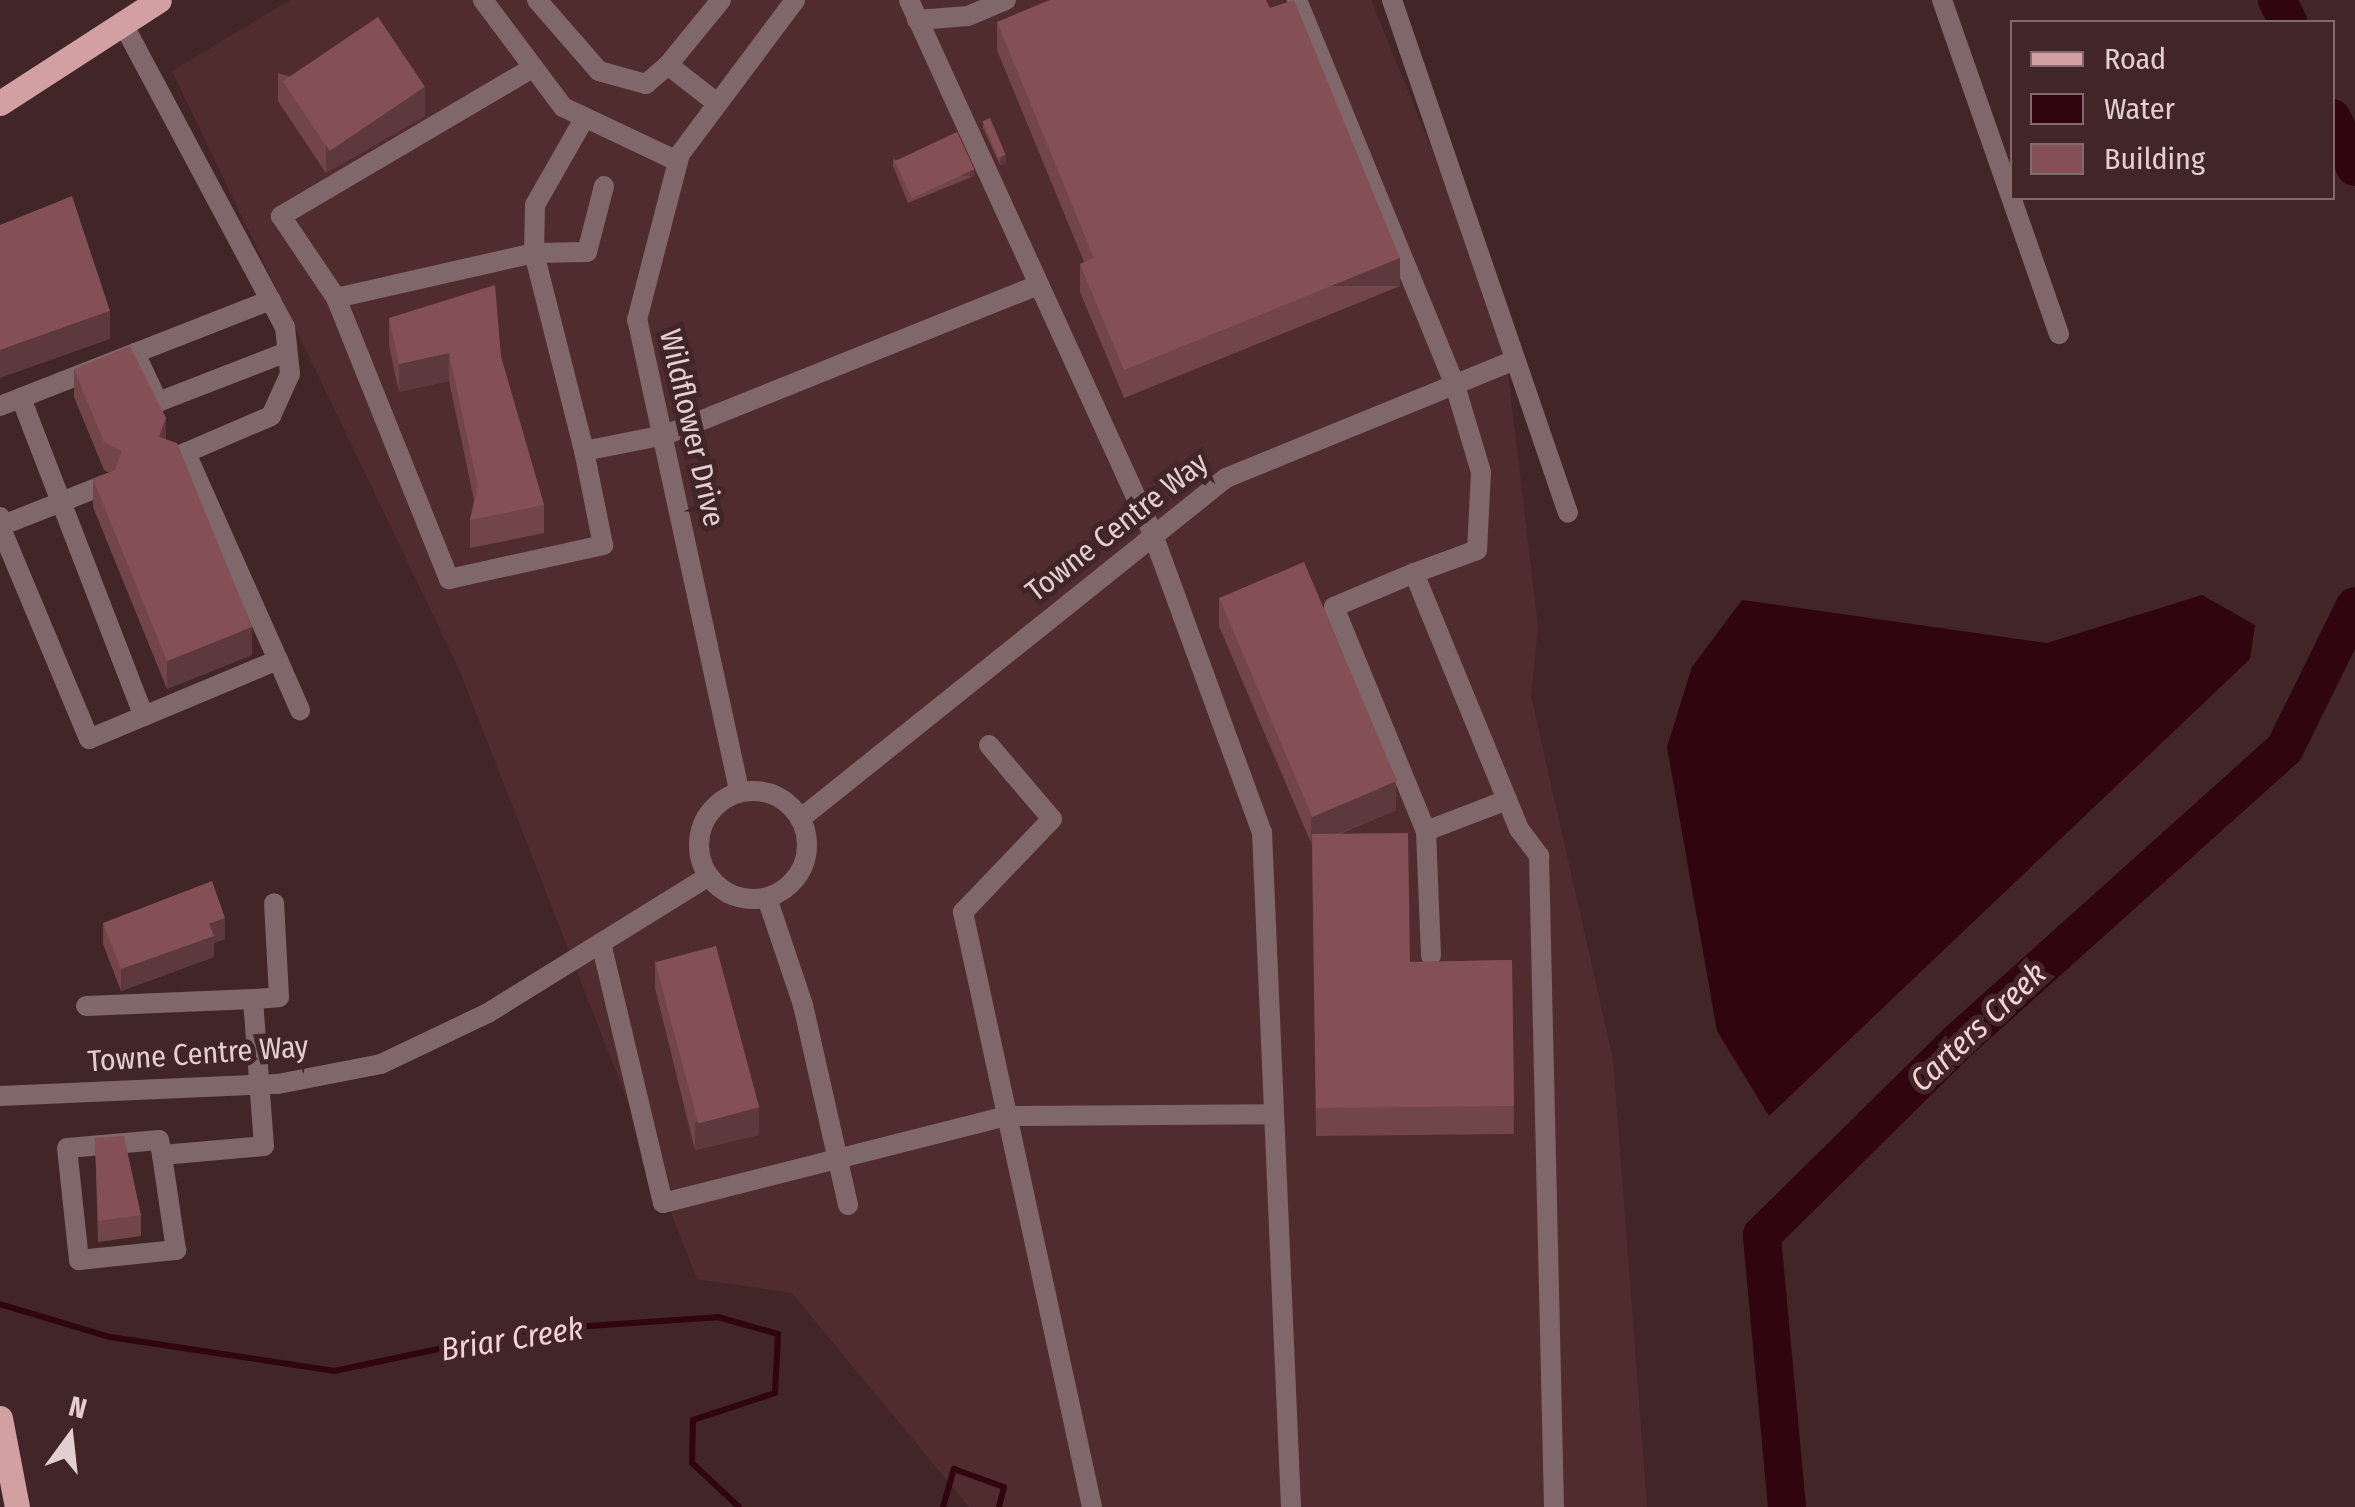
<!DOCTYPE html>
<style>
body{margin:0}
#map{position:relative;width:2355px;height:1507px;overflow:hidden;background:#422527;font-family:"Fira Sans Condensed",sans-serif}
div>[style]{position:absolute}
.built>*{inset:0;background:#512c2f}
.water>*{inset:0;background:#30050d}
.stream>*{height:6px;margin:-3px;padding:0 3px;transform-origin:3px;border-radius:3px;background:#30050d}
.river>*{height:38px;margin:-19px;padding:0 19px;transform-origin:19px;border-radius:19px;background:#30050d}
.minor>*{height:20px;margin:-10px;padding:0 10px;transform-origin:10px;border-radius:10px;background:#806769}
.minor>.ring{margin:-10px;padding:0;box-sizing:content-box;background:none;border:20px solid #806769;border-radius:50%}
.major>*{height:25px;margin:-12.5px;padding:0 12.5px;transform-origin:12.5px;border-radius:12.5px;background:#d29fa2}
.wall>*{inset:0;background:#724549}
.shaded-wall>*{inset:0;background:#5d383c;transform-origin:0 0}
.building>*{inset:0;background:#855055;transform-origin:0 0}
span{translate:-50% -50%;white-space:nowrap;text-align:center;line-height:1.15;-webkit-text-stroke:10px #422527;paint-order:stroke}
.street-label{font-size:30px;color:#e3cfd0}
.water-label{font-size:32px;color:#f5d2d3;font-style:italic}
.legend{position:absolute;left:2010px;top:20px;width:325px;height:180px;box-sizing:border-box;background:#422527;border:2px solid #82696b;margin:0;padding:12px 18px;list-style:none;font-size:30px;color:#e3cfd0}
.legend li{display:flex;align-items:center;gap:20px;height:50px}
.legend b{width:50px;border:2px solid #82696b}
.north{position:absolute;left:20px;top:1387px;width:100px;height:100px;-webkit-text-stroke:8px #422527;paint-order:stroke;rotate:15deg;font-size:28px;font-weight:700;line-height:40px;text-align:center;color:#e3cfd0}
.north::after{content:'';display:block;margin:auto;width:35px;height:45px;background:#e3cfd0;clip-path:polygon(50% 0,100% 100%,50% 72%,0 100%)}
</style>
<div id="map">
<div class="built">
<i style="clip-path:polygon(290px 0,1371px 0,1502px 322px,1538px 627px,1531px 696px,1613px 1059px,1647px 1507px,969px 1507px,792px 1293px,697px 1279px,459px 669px,172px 71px)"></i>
</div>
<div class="water">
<i style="clip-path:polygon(2202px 595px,2255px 625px,2250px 659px,1769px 1116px,1717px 1031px,1667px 747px,1692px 667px,1742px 600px,2047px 643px)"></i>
</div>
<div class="stream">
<i style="left:0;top:1304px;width:115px;rotate:16.7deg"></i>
<i style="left:110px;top:1337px;width:227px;rotate:8.6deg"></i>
<i style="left:334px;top:1371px;width:199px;rotate:-11.9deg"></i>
<i style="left:529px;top:1330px;width:189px;rotate:-3.9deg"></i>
<i style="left:718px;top:1317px;width:62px;rotate:15.8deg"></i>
<i style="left:778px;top:1334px;width:59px;rotate:92.9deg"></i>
<i style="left:775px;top:1393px;width:86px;rotate:161.8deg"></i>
<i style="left:693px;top:1420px;width:43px;rotate:91.3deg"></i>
<i style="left:692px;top:1463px;width:64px;rotate:43.1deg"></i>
<i style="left:943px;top:1507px;width:40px;rotate:-74deg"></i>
<i style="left:954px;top:1469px;width:53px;rotate:19.8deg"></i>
<i style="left:1004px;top:1487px;width:21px;rotate:104deg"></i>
</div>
<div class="river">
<i style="left:2277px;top:0;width:25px;rotate:63deg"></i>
<i style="left:2332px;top:118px;width:54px;rotate:64.9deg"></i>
<i style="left:1787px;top:1507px;width:273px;rotate:-95.3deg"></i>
<i style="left:1762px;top:1235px;width:279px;rotate:-44.6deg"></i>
<i style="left:1961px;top:1039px;width:435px;rotate:-41.9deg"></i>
<i style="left:2285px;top:748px;width:158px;rotate:-63.8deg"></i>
</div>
<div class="minor">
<i style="left:483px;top:0;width:134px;rotate:53.2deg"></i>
<i style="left:563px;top:107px;width:126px;rotate:25.3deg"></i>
<i style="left:537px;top:0;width:94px;rotate:48.9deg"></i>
<i style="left:599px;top:71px;width:49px;rotate:15.5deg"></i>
<i style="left:646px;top:84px;width:29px;rotate:-41deg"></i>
<i style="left:668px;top:65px;width:57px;rotate:37.9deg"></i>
<i style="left:909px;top:0;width:585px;rotate:65.45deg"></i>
<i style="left:1152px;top:532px;width:320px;rotate:69.9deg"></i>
<i style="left:1262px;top:832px;width:676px;rotate:87.54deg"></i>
<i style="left:1297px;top:0;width:413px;rotate:67.7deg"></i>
<i style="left:1454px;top:382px;width:94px;rotate:73.3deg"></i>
<i style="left:1481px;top:472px;width:78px;rotate:92.9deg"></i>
<i style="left:1477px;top:550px;width:67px;rotate:159.9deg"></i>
<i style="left:1414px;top:573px;width:277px;rotate:67.7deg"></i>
<i style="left:1519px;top:829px;width:34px;rotate:53deg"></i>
<i style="left:1539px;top:856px;width:651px;rotate:88.68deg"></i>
<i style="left:1392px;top:0;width:542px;rotate:71.06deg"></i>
<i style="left:1942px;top:0;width:354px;rotate:70.7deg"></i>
<i style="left:917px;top:20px;width:51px;rotate:-4.5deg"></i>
<i style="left:968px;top:16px;width:41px;rotate:-22.8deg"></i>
<i style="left:122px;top:22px;width:346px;rotate:61.9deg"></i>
<i style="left:285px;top:327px;width:47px;rotate:83.9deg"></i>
<i style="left:290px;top:374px;width:46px;rotate:114.3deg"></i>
<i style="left:271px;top:416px;width:103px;rotate:156.7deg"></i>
<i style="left:668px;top:65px;width:84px;rotate:-50.8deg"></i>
<i style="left:529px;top:70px;width:288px;rotate:149.5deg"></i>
<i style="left:281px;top:216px;width:99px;rotate:56.1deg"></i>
<i style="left:336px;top:298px;width:203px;rotate:-12.8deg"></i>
<i style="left:534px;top:253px;width:48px;rotate:-88.8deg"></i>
<i style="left:535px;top:205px;width:99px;rotate:-60.3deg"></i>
<i style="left:604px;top:186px;width:68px;rotate:104.4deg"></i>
<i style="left:587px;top:252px;width:53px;rotate:178.9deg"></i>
<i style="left:534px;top:253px;width:204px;rotate:75.8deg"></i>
<i style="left:584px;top:451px;width:83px;rotate:-11.2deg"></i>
<i style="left:665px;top:435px;width:403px;rotate:-21.9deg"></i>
<i style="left:336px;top:298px;width:303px;rotate:68.1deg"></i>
<i style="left:449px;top:579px;width:158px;rotate:-12.4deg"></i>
<i style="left:603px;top:545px;width:96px;rotate:-101.4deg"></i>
<i style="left:135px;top:353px;width:54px;rotate:64.9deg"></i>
<i style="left:158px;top:402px;width:138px;rotate:-21.2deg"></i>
<i style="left:21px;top:398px;width:341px;rotate:68.9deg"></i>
<i style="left:0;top:406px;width:291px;rotate:-21.4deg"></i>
<i style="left:0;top:517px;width:9px;rotate:69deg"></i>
<i style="left:3px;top:525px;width:114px;rotate:-21.6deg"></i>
<i style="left:0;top:526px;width:231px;rotate:67.3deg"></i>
<i style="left:89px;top:739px;width:205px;rotate:-22.7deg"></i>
<i style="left:278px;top:660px;width:227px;rotate:-114deg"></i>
<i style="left:1414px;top:573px;width:87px;rotate:157deg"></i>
<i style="left:1334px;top:607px;width:242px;rotate:67.7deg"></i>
<i style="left:1426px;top:831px;width:125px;rotate:87.7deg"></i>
<i style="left:278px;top:660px;width:55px;rotate:66.3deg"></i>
<i style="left:989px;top:745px;width:97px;rotate:49.6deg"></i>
<i style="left:1052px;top:819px;width:129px;rotate:133.7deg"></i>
<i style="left:963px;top:912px;width:609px;rotate:77.77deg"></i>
<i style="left:739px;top:790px;width:481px;rotate:-102.2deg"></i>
<i style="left:637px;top:320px;width:171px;rotate:-75.5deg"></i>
<i style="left:680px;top:154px;width:192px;rotate:-53.2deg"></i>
<i class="ring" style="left:699px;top:791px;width:88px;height:88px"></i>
<i style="left:800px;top:819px;width:546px;rotate:-38.68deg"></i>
<i style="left:1226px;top:478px;width:312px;rotate:-22.2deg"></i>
<i style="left:1426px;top:831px;width:87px;rotate:-20.9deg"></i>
<i style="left:767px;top:898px;width:113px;rotate:71.4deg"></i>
<i style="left:803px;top:1005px;width:205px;rotate:77.3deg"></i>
<i style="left:601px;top:943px;width:267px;rotate:76.6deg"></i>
<i style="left:663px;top:1203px;width:356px;rotate:-14.2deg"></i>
<i style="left:1008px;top:1116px;width:266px;rotate:-0.4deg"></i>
<i style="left:86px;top:1006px;width:167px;rotate:-2.4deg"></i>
<i style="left:0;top:1096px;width:278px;rotate:-2.5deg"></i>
<i style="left:278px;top:1084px;width:105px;rotate:-11deg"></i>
<i style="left:381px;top:1064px;width:119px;rotate:-25.5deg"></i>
<i style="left:488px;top:1013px;width:260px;rotate:-31.8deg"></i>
<i style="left:162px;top:1155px;width:15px;rotate:-101deg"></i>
<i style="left:159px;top:1140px;width:92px;rotate:175deg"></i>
<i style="left:67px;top:1148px;width:113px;rotate:83.9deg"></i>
<i style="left:79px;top:1260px;width:98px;rotate:-5.9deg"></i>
<i style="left:176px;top:1250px;width:96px;rotate:-98.4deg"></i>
<i style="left:162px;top:1155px;width:102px;rotate:-5deg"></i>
<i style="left:264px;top:1146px;width:147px;rotate:-94.3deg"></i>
<i style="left:253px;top:999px;width:26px;rotate:-4deg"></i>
<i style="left:279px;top:997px;width:94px;rotate:-93deg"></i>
</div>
<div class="major">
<i style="left:0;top:103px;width:189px;rotate:-32.9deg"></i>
<i style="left:0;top:1418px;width:91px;rotate:79.2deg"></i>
</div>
<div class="wall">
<i style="clip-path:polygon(997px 22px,1400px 286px,1124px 398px,1080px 292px,1080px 264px,1084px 262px,997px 50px)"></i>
<i style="clip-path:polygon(278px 73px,425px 116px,326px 173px,278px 101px)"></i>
<i style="clip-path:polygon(983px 121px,1006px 163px,1000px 165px,983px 128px)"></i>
<i style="clip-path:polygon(893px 159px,974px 176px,908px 203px,893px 166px)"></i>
<i style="clip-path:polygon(389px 318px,501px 357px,544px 505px,544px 533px,470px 548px,470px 520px,474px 500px,449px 381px,399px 392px,389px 346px)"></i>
<i style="clip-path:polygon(74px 369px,166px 440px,252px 655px,167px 689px,93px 507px,93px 479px,109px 473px,104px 470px,74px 397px)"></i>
<i style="clip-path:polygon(1219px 597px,1396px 810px,1340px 834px,1410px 962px,1512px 960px,1514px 1134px,1316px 1136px,1312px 845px,1219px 626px)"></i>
<i style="clip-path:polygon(103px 923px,225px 939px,214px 943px,214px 957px,121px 991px,103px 944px)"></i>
<i style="clip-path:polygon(655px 960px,759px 1135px,695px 1150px,655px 988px)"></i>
<i style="clip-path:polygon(95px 1138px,141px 1215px,141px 1236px,98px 1242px)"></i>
</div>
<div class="shaded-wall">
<i style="clip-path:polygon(425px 87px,425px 116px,326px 173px,326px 145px)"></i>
<i style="clip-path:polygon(1006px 155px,1006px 163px,1000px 165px,1000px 158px)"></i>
<i style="left:974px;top:169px;width:7px;height:71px;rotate:90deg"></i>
<i style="left:1400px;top:258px;width:28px;height:298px;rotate:90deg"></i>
<i style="clip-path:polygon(110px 311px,110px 339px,0 378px,0 350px)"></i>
<i style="clip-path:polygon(449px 353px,449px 381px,399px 392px,399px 364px)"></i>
<i style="clip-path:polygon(166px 418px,166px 446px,159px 437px)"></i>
<i style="clip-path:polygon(252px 627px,252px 655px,167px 689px,167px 661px)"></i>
<i style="clip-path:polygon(1396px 782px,1396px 810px,1311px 845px,1311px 817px)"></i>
<i style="clip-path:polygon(225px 918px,225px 939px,214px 943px,214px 957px,121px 991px,121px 969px,209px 924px)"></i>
<i style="clip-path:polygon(759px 1107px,759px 1135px,695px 1150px,695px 1122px)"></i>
</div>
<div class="building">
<i style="clip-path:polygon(1050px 0,1266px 0,1270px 8px,1294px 0,1400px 258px,1124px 370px,1080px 264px,1094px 258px,997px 22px)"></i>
<i style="left:378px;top:17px;width:84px;height:115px;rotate:56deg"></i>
<i style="left:990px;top:118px;width:40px;height:8px;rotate:67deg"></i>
<i style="left:957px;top:132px;width:41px;height:69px;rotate:65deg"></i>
<i style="clip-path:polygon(72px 196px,110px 311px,0 350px,0 225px)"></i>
<i style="clip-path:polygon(495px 285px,501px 357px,544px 505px,470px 520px,478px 487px,449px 353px,399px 364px,389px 318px)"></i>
<i style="clip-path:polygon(130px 346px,166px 418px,159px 437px,177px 443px,252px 627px,167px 661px,93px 479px,115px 470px,122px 451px,104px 442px,74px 369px)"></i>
<i style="left:1304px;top:562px;width:238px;height:92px;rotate:67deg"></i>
<i style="clip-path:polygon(1408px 833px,1410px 962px,1512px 960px,1514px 1106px,1316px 1108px,1312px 834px)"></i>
<i style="clip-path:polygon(212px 881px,225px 918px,209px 924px,214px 936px,121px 969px,103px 923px)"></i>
<i style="left:716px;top:946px;width:167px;height:63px;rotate:75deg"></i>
<i style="clip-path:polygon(124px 1136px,141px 1215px,98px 1221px,95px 1138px)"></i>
</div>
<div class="street-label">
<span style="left:692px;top:428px;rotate:77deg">Wildflower Drive</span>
<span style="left:1117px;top:527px;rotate:-38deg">Towne Centre Way</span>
<span style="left:198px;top:1054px;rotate:-4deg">Towne Centre Way</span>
</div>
<div class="water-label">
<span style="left:1978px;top:1027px;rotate:-43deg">Carters Creek</span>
<span style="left:512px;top:1339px;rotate:-9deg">Briar Creek</span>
</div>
<ul class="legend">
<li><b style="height:12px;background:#d29fa2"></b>Road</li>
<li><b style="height:28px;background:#30050d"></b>Water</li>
<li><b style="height:28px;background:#855055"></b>Building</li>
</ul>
<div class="north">N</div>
</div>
